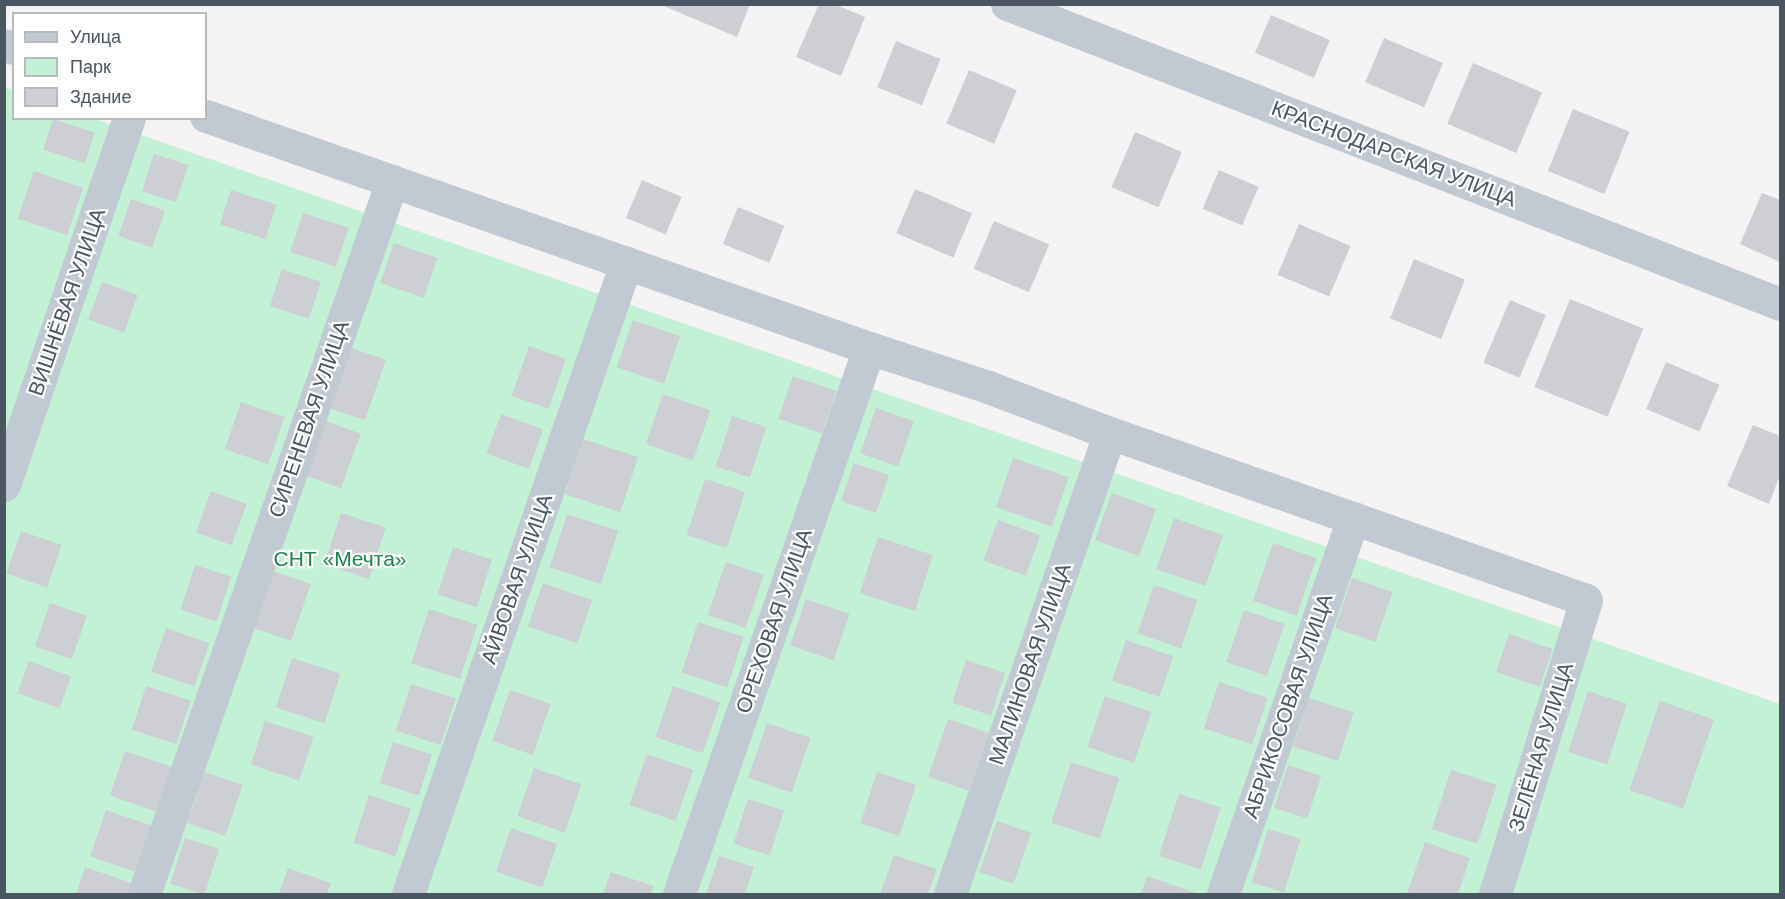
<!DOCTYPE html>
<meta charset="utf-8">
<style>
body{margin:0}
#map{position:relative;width:1785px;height:899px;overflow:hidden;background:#f5f3f3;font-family:Helvetica,sans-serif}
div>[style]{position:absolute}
.green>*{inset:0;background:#c3f1d5}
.building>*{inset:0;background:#cdcfd5;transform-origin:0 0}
.minor>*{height:33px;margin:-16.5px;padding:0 16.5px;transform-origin:16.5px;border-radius:16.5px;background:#c1cad2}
span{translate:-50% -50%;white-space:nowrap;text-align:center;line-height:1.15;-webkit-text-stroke:4.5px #fff;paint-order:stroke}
.street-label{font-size:21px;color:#4a5661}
.park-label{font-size:21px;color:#17864f}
.frame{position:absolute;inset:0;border:6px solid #4a5661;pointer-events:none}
.legend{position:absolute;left:12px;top:12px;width:195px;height:108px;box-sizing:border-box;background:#fff;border:2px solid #b7bbc0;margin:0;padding:8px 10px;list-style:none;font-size:18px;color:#4a5661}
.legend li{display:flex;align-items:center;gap:12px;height:30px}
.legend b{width:30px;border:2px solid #b7bbc0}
</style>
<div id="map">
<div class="green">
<i style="clip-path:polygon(5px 87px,13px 90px,14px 118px,95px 119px,1780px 704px,1780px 894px,5px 894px)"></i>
</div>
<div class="building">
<i style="clip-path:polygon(659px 4px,750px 4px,737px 37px)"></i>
<i style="clip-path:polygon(819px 4px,834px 4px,865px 17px,841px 76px,796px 57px)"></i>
<i style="left:1271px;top:15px;width:64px;height:41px;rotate:23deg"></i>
<i style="left:1384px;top:38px;width:64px;height:48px;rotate:23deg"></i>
<i style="left:896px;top:41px;width:48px;height:50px;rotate:22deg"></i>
<i style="left:1473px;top:63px;width:75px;height:66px;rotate:23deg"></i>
<i style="left:969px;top:70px;width:52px;height:58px;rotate:23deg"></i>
<i style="left:1573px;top:109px;width:61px;height:67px;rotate:22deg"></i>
<i style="left:53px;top:119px;width:44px;height:32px;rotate:18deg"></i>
<i style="left:1135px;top:132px;width:51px;height:60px;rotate:23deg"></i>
<i style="left:154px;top:154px;width:36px;height:39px;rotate:18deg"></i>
<i style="left:1219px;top:170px;width:43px;height:42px;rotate:23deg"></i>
<i style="left:34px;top:171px;width:52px;height:50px;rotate:19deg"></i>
<i style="left:642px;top:180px;width:43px;height:41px;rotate:23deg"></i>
<i style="left:915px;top:189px;width:62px;height:48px;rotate:23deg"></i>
<i style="left:231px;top:190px;width:48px;height:36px;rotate:18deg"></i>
<i style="clip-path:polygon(1762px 193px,1780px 200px,1780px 262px,1740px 244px)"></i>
<i style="left:131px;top:199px;width:36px;height:39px;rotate:19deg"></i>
<i style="left:738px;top:207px;width:50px;height:40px;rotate:22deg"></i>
<i style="left:303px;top:213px;width:48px;height:41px;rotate:18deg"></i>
<i style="left:994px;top:221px;width:60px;height:52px;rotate:23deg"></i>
<i style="left:1299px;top:224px;width:56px;height:55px;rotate:23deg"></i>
<i style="left:394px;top:243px;width:46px;height:42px;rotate:19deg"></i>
<i style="left:1414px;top:259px;width:55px;height:64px;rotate:22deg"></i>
<i style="left:282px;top:269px;width:41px;height:39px;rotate:18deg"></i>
<i style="left:102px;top:282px;width:38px;height:40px;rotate:20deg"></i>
<i style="left:1570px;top:299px;width:79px;height:95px;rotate:22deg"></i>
<i style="left:1510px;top:300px;width:39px;height:68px;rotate:23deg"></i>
<i style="left:633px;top:320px;width:50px;height:50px;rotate:19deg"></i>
<i style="left:529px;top:346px;width:39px;height:53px;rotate:19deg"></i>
<i style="left:349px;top:347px;width:39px;height:64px;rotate:19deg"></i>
<i style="left:1666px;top:362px;width:58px;height:51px;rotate:23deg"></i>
<i style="left:793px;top:376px;width:46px;height:45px;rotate:19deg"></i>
<i style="left:663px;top:394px;width:50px;height:53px;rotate:19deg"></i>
<i style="left:241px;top:402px;width:46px;height:50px;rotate:19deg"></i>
<i style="left:876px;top:408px;width:40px;height:48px;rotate:19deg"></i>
<i style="left:501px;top:414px;width:45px;height:42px;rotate:20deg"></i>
<i style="left:732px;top:416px;width:36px;height:53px;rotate:18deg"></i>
<i style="left:326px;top:421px;width:37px;height:58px;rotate:20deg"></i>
<i style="clip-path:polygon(1753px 425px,1780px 436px,1780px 475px,1769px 504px,1727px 486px)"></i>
<i style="left:583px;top:439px;width:58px;height:58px;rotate:18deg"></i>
<i style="left:1013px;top:458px;width:59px;height:52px;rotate:19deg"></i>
<i style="left:854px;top:463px;width:37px;height:40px;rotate:19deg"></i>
<i style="left:705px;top:479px;width:42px;height:59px;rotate:18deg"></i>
<i style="left:211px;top:491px;width:38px;height:44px;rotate:20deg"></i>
<i style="left:1112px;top:493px;width:47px;height:50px;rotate:20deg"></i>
<i style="left:341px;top:513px;width:47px;height:54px;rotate:18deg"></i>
<i style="left:567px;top:514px;width:54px;height:56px;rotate:18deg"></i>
<i style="left:1174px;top:518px;width:52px;height:54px;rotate:19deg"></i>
<i style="left:998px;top:520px;width:45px;height:43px;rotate:20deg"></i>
<i style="left:21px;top:531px;width:43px;height:45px;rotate:19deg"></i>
<i style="left:878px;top:537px;width:58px;height:59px;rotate:18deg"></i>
<i style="left:1273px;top:543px;width:46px;height:61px;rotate:19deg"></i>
<i style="left:453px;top:547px;width:41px;height:50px;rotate:18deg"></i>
<i style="left:726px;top:562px;width:40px;height:56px;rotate:19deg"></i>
<i style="left:195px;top:565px;width:38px;height:47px;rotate:18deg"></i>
<i style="left:273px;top:571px;width:40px;height:60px;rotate:19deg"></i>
<i style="left:1352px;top:578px;width:43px;height:53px;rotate:19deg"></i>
<i style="left:543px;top:583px;width:52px;height:46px;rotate:19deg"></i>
<i style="left:1154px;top:585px;width:46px;height:51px;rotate:19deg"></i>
<i style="left:806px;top:599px;width:46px;height:49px;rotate:19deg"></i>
<i style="left:50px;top:603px;width:39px;height:46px;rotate:19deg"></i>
<i style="left:429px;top:609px;width:51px;height:57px;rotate:18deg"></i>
<i style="left:1244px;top:610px;width:43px;height:55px;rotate:19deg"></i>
<i style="left:698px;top:622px;width:48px;height:53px;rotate:18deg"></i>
<i style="left:166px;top:628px;width:46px;height:46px;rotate:19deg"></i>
<i style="left:1509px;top:634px;width:46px;height:40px;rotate:19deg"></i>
<i style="left:1126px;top:640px;width:50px;height:43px;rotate:19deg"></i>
<i style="left:292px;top:658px;width:51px;height:52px;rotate:18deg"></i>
<i style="left:966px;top:660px;width:41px;height:45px;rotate:18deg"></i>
<i style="left:29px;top:661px;width:45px;height:34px;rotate:20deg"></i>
<i style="left:1219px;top:682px;width:51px;height:49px;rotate:18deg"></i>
<i style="left:411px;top:684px;width:47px;height:49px;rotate:18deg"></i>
<i style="left:146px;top:686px;width:47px;height:46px;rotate:18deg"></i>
<i style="left:673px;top:686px;width:50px;height:54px;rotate:19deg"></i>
<i style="left:510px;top:690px;width:43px;height:54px;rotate:19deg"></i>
<i style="left:1588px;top:691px;width:41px;height:64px;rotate:18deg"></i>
<i style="left:1105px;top:696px;width:49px;height:54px;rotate:19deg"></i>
<i style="left:1309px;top:698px;width:47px;height:51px;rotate:18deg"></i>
<i style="left:1660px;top:701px;width:57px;height:94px;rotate:19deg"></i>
<i style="left:948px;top:719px;width:43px;height:61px;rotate:19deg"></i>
<i style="left:265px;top:721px;width:51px;height:46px;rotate:18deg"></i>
<i style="left:767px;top:723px;width:46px;height:58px;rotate:19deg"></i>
<i style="left:393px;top:742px;width:41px;height:43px;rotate:18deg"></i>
<i style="left:125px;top:751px;width:50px;height:47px;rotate:19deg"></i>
<i style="left:647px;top:754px;width:49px;height:54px;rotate:19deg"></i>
<i style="left:1071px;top:762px;width:51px;height:64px;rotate:18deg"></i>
<i style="left:1288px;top:765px;width:35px;height:45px;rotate:18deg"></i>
<i style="left:534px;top:768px;width:50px;height:51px;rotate:19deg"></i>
<i style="left:1451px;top:770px;width:48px;height:62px;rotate:18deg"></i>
<i style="left:205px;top:772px;width:40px;height:54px;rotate:19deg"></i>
<i style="left:877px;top:772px;width:41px;height:54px;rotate:18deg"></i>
<i style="left:1179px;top:794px;width:44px;height:65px;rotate:18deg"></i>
<i style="left:369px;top:795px;width:44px;height:50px;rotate:18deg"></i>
<i style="left:748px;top:799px;width:38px;height:47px;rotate:18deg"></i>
<i style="left:106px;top:810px;width:50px;height:49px;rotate:19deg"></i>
<i style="left:997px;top:821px;width:36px;height:54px;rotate:19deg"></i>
<i style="left:511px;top:828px;width:49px;height:46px;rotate:19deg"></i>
<i style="left:1268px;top:829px;width:34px;height:56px;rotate:17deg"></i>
<i style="left:185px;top:838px;width:36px;height:48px;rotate:18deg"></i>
<i style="clip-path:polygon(1425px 842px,1470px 858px,1458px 894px,1407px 894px)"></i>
<i style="clip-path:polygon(894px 855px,937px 869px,928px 894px,880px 894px)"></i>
<i style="clip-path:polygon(719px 856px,754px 867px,745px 894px,706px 894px)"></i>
<i style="clip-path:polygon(85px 867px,132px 883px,128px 894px,76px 894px)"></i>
<i style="clip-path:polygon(288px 868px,331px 883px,327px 894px,279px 894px)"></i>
<i style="clip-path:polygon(611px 872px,654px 886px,651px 894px,603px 894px)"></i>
<i style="clip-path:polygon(1147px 876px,1199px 894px,1141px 894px)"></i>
</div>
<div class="minor">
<i style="left:1007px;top:4px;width:829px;rotate:21.21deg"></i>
<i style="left:4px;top:45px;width:10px;rotate:17deg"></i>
<i style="left:206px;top:116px;width:702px;rotate:19.29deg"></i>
<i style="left:869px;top:348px;width:125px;rotate:18.1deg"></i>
<i style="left:988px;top:387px;width:130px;rotate:20.7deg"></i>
<i style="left:1110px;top:433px;width:504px;rotate:19.33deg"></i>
<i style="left:1586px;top:600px;width:308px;rotate:107.2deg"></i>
<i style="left:4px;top:485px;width:388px;rotate:-71.2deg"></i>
<i style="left:144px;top:894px;width:755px;rotate:-70.82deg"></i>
<i style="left:408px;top:894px;width:668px;rotate:-70.94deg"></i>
<i style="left:679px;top:894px;width:578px;rotate:-70.81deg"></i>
<i style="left:950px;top:894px;width:488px;rotate:-70.9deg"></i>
<i style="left:1223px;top:894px;width:398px;rotate:-70.9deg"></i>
</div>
<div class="street-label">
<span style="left:1394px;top:154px;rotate:21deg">КРАСНОДАРСКАЯ УЛИЦА</span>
<span style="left:67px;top:302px;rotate:-71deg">ВИШНЁВАЯ УЛИЦА</span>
<span style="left:309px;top:419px;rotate:-71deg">СИРЕНЕВАЯ УЛИЦА</span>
<span style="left:517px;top:579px;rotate:-71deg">АЙВОВАЯ УЛИЦА</span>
<span style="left:774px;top:621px;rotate:-71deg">ОРЕХОВАЯ УЛИЦА</span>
<span style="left:1030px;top:664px;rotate:-71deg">МАЛИНОВАЯ УЛИЦА</span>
<span style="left:1288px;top:706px;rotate:-71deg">АБРИКОСОВАЯ УЛИЦА</span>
<span style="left:1541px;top:747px;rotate:-73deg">ЗЕЛЁНАЯ УЛИЦА</span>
</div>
<div class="park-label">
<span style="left:340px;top:559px">СНТ «Мечта»</span>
</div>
<div class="frame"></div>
<ul class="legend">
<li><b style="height:8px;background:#c1cad2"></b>Улица</li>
<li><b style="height:16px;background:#c3f1d5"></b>Парк</li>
<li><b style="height:16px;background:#cdcfd5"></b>Здание</li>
</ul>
</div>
